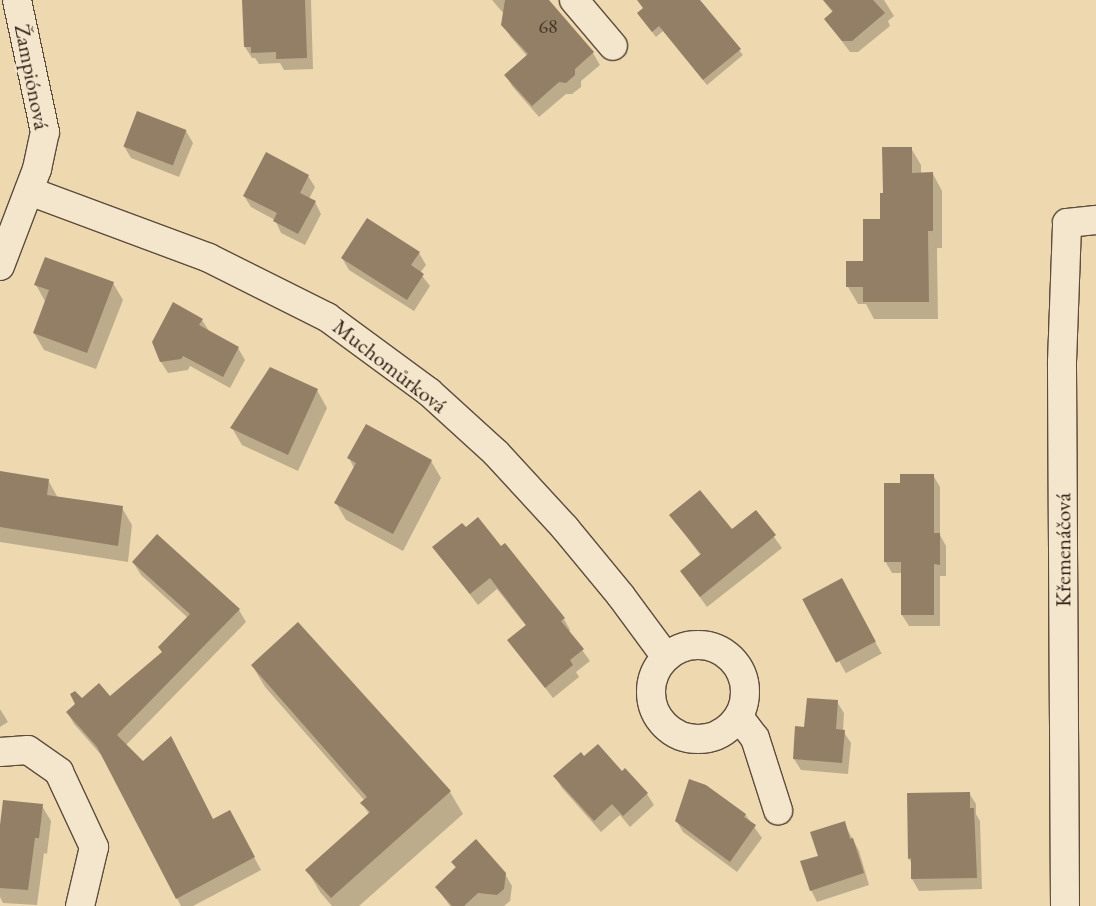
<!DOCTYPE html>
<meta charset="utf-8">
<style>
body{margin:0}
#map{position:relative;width:1096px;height:906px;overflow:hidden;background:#edd8b0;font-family:"EB Garamond",serif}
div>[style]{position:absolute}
.shadow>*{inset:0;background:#0003;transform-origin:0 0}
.building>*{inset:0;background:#927f66;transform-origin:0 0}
.roads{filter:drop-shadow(1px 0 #5e4c3c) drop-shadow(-1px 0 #5e4c3c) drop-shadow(0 1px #5e4c3c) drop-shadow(0 -1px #5e4c3c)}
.minor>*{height:28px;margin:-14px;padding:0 14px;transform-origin:14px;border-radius:14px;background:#f3e6cc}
.minor>.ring{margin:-14px;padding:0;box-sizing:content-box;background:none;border:28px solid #f3e6cc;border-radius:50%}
span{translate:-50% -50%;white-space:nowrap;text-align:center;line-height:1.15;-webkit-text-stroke:4px #f3e6cc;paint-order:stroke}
.number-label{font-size:20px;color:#483629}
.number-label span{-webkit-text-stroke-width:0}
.street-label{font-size:22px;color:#2f1e15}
</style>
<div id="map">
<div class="shadow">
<i style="clip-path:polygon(244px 0,311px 0,313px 69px,284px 70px,280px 63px,259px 64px,255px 58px,252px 58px,245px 47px)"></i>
<i style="clip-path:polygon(492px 0,547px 0,593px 53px,600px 65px,581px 81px,581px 87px,572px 94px,566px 94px,539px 117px,512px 86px,506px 75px,527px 56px,510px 36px,503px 24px,504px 14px)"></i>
<i style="clip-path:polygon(655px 0,699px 0,743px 55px,707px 85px,663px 31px,656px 37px,642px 19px,638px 14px)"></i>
<i style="clip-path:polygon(823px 0,884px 0,894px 16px,888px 21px,890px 26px,858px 52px,850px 52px,825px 19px,833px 13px)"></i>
<i style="clip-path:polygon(186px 131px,193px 143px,179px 177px,131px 158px,124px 146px)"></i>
<i style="clip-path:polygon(911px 148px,921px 165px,921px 174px,933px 174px,942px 191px,942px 248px,937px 248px,938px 319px,874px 319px,866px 304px,858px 304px,848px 287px,848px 262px,865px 262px,881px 220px,884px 194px)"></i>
<i style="clip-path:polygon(308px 176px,315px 187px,309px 199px,315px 202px,321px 214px,305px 245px,281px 233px,275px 220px,251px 207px,244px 196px)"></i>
<i style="clip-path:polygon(419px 253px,426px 265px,420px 273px,430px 286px,414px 311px,349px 270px,342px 258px)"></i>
<i style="clip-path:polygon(113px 283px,123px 300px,96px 369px,44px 350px,34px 333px,46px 303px,36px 285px)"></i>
<i style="clip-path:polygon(202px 320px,209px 331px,238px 348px,245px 360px,230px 388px,190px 366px,188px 370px,168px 373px,161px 362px)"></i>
<i style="clip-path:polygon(317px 390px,327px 408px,298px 471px,242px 445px,232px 428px)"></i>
<i style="clip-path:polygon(366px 426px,431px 461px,441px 478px,403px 551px,346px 520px,336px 503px,354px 468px,349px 458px)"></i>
<i style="clip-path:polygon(0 473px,48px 480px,58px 498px,122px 508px,132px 525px,128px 562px,0 542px)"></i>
<i style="clip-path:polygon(933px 475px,940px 487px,940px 535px,946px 546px,946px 576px,940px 576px,940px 626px,909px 626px,902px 615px,902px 573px,892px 573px,885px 561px)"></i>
<i style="clip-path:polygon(756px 512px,782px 548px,707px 607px,681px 571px,701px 556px,671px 516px,731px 531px)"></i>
<i style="clip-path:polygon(501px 547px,564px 619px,570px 630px,569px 632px,590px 661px,576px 672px,579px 677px,553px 698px,509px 641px,527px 627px,497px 589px,478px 605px,434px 548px)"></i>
<i style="clip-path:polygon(133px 562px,239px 610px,246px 622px,126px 745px,143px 763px,213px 820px,236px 824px,261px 870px,193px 906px,181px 906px,103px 757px,74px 724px,67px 712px,82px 699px,110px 698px,163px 653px,188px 618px,141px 575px)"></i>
<i style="left:841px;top:580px;width:84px;height:41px;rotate:61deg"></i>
<i style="clip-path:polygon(298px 623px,450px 792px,463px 814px,359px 906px,332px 906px,320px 892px,307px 870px,369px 814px,362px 803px,365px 801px,265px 687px,252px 665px)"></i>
<i style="clip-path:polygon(837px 702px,844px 713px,843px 731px,851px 743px,848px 774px,801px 770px,794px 759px,806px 728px)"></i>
<i style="clip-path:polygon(0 709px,8px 722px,0 727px)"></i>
<i style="clip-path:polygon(584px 758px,622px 773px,647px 794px,654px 805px,630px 827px,620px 815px,601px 832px,562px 788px,555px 777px)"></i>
<i style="clip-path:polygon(969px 793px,976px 804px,976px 814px,980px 821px,982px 889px,919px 891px,912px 879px,912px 863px,909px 859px,908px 794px)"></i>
<i style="clip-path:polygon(42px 806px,51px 821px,47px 854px,44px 853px,37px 905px,3px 903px,0 897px,0 851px)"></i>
<i style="clip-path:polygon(745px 814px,762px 838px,737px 872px,683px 832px,676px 820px)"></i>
<i style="clip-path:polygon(844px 823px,859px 851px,869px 885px,817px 902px,811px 890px,819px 856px)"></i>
<i style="clip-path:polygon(452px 862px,505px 874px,512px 886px,510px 901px,504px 906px,450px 906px,436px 887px,456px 868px)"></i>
</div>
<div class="building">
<i style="clip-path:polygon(242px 0,305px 0,307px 58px,276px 59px,276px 52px,251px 53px,251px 47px,244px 47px)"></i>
<i style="clip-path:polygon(505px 0,549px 0,594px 52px,575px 69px,575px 75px,566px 83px,559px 82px,532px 106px,504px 75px,528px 54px,501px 25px)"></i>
<i style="clip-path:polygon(637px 0,700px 0,741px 49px,703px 80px,659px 26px,652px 32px,637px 13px,643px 8px)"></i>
<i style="clip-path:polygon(823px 0,873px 0,885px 13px,852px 41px,842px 41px,824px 19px,833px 11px)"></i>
<i style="left:137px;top:111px;width:53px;height:38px;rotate:21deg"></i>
<i style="clip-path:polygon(882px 147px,912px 147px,912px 173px,933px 172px,933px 231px,928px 231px,929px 302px,863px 302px,863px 287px,846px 287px,846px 261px,863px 261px,863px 219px,880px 219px,880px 193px,883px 193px)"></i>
<i style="clip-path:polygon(266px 152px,309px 175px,300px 193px,316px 201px,298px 234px,273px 221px,277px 213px,243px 196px)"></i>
<i style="clip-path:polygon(367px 218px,420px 252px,411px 265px,424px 274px,407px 300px,341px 258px)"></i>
<i style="clip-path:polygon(45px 257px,114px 282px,87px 353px,33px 333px,49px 290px,34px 285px)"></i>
<i style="clip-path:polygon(173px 302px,203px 319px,199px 325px,239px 347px,223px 377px,183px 356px,181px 359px,160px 362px,152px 342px)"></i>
<i style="clip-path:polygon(270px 367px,318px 389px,288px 455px,230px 428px)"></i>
<i style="clip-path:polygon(366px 424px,432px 460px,393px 534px,334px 503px,356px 463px,347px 458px)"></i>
<i style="clip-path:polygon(0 471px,49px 479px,47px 495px,123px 506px,118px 546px,0 527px)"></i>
<i style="clip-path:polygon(900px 474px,934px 474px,934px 533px,940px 533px,940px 565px,934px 564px,934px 615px,901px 615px,901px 562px,884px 562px,884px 483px,900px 483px)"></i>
<i style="clip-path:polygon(700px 490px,732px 529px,756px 510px,776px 535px,700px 597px,680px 571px,701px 554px,669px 515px)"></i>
<i style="clip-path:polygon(478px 517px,501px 546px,505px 543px,565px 618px,561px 621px,584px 649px,570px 660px,573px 665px,545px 688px,507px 640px,526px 625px,490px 578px,470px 594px,432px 547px,462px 523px,466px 527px)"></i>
<i style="clip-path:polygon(157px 534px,240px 609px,117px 735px,143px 761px,171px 736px,213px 819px,230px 810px,255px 857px,176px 899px,97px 747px,66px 712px,75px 704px,70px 694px,75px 691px,82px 698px,99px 683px,110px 696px,162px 652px,158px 647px,190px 614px,132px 562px)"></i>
<i style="left:842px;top:578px;width:72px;height:45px;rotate:62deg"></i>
<i style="clip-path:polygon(298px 622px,451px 791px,331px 898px,305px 870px,370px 812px,360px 803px,367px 797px,251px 665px)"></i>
<i style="clip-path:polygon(807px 698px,838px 700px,836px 729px,845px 730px,842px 763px,793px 759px,795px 726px,804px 727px)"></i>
<i style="clip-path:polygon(598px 744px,622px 771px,625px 768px,648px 793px,623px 816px,612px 804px,594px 821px,553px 776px,581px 752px,584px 756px)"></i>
<i style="clip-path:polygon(689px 779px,706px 785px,746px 814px,744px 817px,756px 825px,730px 862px,675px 821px)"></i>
<i style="clip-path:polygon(970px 792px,970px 808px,974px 808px,977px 878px,911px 879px,911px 858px,908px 859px,907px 793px)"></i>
<i style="clip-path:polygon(3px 800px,43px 804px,39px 838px,35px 838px,28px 890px,0 888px,0 825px)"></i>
<i style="clip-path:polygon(845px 821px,850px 839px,853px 838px,864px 873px,810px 891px,800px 861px,818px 856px,810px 832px)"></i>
<i style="clip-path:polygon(476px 839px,506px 873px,504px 889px,497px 895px,478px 893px,464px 906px,452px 906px,435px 887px,456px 867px,451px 862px)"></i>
</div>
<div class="roads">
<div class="minor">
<i style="left:574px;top:0;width:60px;rotate:49.7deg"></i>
<i style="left:29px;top:191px;width:192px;rotate:20.4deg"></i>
<i style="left:209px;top:258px;width:132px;rotate:26.6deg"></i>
<i style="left:327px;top:317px;width:127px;rotate:36.3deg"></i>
<i style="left:429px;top:392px;width:91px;rotate:42.3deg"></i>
<i style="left:496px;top:453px;width:102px;rotate:47.4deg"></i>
<i style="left:565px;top:528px;width:88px;rotate:50.5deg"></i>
<i style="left:621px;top:596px;width:76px;rotate:53.6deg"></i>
<i style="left:0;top:266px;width:104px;rotate:-69.1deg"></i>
<i style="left:37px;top:169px;width:38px;rotate:-78deg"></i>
<i style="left:45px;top:132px;width:135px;rotate:-102deg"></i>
<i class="ring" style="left:651px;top:645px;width:66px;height:66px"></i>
<i style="left:739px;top:717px;width:26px;rotate:53deg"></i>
<i style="left:755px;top:738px;width:76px;rotate:72.3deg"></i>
<i style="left:0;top:752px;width:28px;rotate:-4deg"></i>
<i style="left:28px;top:750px;width:38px;rotate:35deg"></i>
<i style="left:59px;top:772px;width:83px;rotate:65deg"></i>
<i style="left:94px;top:847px;width:61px;rotate:103.3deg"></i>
<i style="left:1065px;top:906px;width:544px;rotate:-90.32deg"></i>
<i style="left:1062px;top:362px;width:139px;rotate:-87.9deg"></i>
<i style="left:1067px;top:223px;width:29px;rotate:-6deg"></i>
</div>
</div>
<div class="number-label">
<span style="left:548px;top:26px">68</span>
</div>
<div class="street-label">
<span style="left:32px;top:77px;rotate:79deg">Žampiónová</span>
<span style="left:390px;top:366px;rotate:38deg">Muchomůrková</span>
<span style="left:1063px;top:550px;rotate:-90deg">Křemenáčová</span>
</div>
</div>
